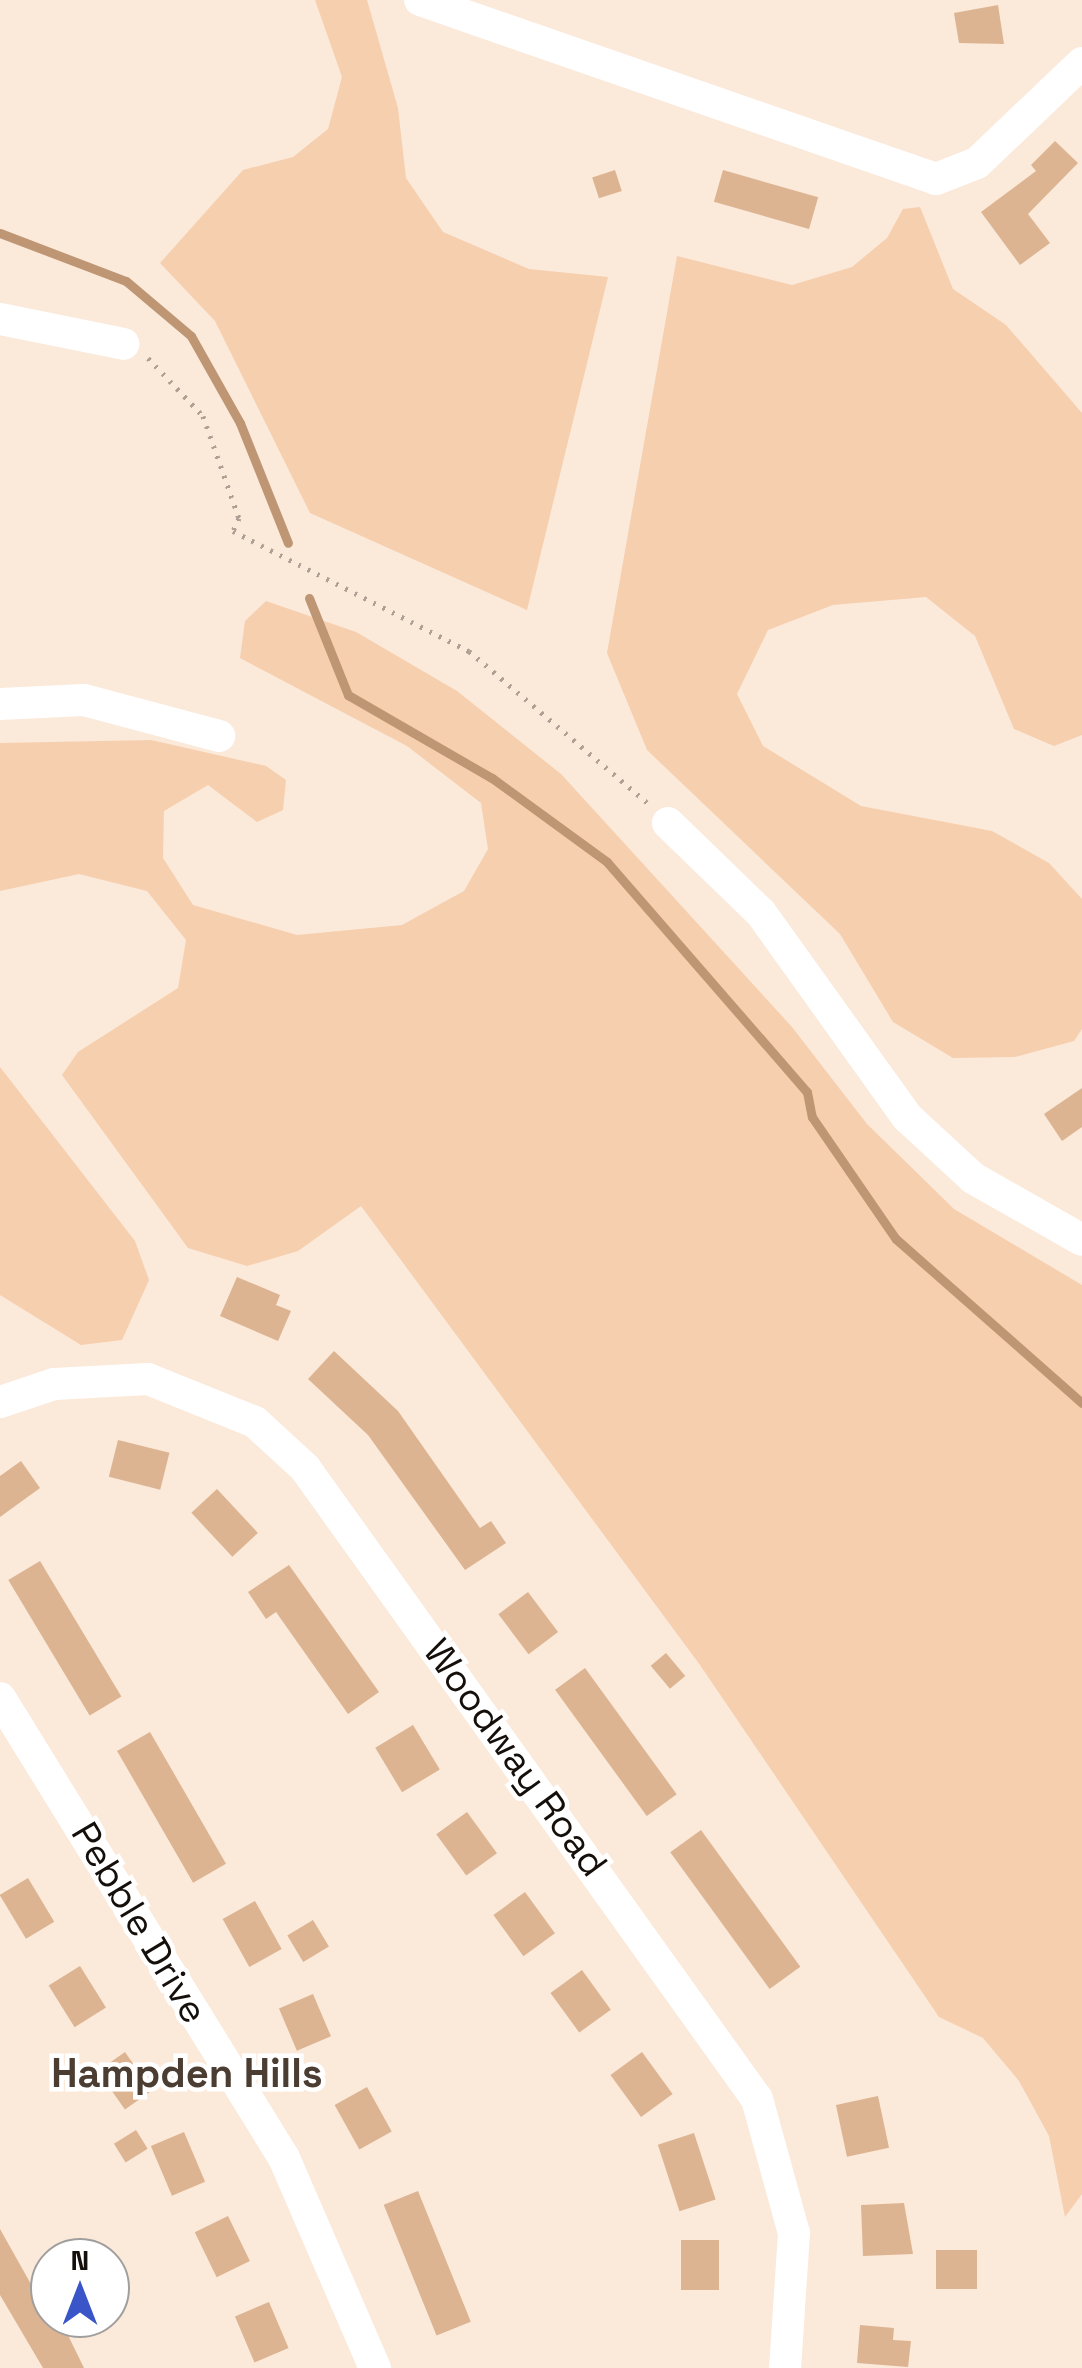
<!DOCTYPE html>
<style>
body{margin:0}
#map{position:relative;width:1082px;height:2368px;overflow:hidden;background:#fbe9da;font-family:"Space Grotesk",sans-serif}
div>[style]{position:absolute}
.green>*{inset:0;background:#f6cfaf}
.stream>*{height:9px;margin:-4.5px;padding:0 4.5px;transform-origin:4.5px;border-radius:4.5px;background:#be9674}
.building>*{inset:0;background:#ddb491;transform-origin:0 0}
.path>*{height:5px;margin-top:-2.5px;transform-origin:0;background:repeating-linear-gradient(90deg,#aea095 0 2.5px,transparent 0 10.5px)}
.minor>*{height:32px;margin:-16px;padding:0 16px;transform-origin:16px;border-radius:16px;background:#fff}
span{translate:-50% -50%;white-space:nowrap;text-align:center;line-height:1.15;-webkit-text-stroke:9px #fff;paint-order:stroke}
.street-label{font-size:38px;color:#150f0b}
.neighbourhood-label{font-size:40px;color:#4b3d31;font-weight:700}
.north{position:absolute;left:30px;top:2238px;width:100px;height:100px;box-sizing:border-box;background:#fff;border:2px solid #a19f9d;border-radius:50%;rotate:0deg;font-size:28px;font-weight:700;line-height:40px;text-align:center;color:#150f0b}
.north::after{content:'';display:block;margin:auto;width:35px;height:45px;background:#3a55c7;clip-path:polygon(50% 0,100% 100%,50% 72%,0 100%)}
</style>
<div id="map">
<div class="green">
<i style="clip-path:polygon(315px 0,367px 0,398px 108px,406px 178px,443px 232px,529px 269px,608px 277px,527px 610px,310px 513px,215px 321px,160px 263px,243px 170px,293px 157px,328px 129px,342px 77px)"></i>
<i style="clip-path:polygon(920px 207px,953px 289px,1006px 325px,1082px 413px,1082px 735px,1054px 746px,1014px 729px,975px 636px,926px 597px,833px 605px,768px 630px,737px 694px,763px 746px,861px 806px,992px 831px,1049px 863px,1082px 899px,1082px 1029px,1074px 1041px,1015px 1057px,953px 1058px,893px 1022px,840px 934px,647px 750px,607px 653px,677px 256px,792px 285px,852px 267px,887px 238px,903px 209px)"></i>
<i style="clip-path:polygon(266px 601px,356px 632px,457px 691px,561px 774px,792px 1027px,867px 1124px,954px 1209px,1082px 1285px,1082px 2194px,1065px 2217px,1049px 2136px,1019px 2081px,983px 2038px,939px 2017px,700px 1665px,361px 1206px,298px 1251px,247px 1266px,188px 1248px,62px 1075px,78px 1052px,178px 988px,186px 940px,147px 891px,79px 874px,0 891px,0 743px,151px 740px,266px 766px,286px 780px,283px 810px,257px 822px,208px 785px,164px 811px,163px 858px,193px 905px,297px 935px,402px 925px,464px 891px,488px 849px,481px 803px,407px 746px,240px 658px,245px 621px)"></i>
<i style="clip-path:polygon(0 1067px,135px 1241px,149px 1280px,122px 1340px,81px 1345px,0 1295px)"></i>
</div>
<div class="stream">
<i style="left:0;top:233px;width:135px;rotate:20.9deg"></i>
<i style="left:126px;top:281px;width:85px;rotate:40.2deg"></i>
<i style="left:191px;top:336px;width:100px;rotate:60.6deg"></i>
<i style="left:240px;top:423px;width:129px;rotate:68.2deg"></i>
<i style="left:309px;top:598px;width:105px;rotate:68.1deg"></i>
<i style="left:348px;top:695px;width:166px;rotate:30deg"></i>
<i style="left:492px;top:778px;width:142px;rotate:36.1deg"></i>
<i style="left:607px;top:862px;width:305px;rotate:49deg"></i>
<i style="left:807px;top:1092px;width:25px;rotate:79deg"></i>
<i style="left:812px;top:1117px;width:148px;rotate:55.5deg"></i>
<i style="left:896px;top:1239px;width:248px;rotate:41.4deg"></i>
</div>
<div class="building">
<i style="clip-path:polygon(998px 5px,1004px 44px,959px 43px,954px 13px)"></i>
<i style="clip-path:polygon(1055px 141px,1078px 163px,1028px 214px,1050px 243px,1020px 265px,981px 212px,1036px 171px,1031px 165px)"></i>
<i style="left:615px;top:170px;width:22px;height:24px;rotate:72deg"></i>
<i style="left:723px;top:170px;width:99px;height:33px;rotate:16deg"></i>
<i style="clip-path:polygon(1082px 1088px,1082px 1127px,1062px 1141px,1044px 1114px)"></i>
<i style="clip-path:polygon(237px 1277px,280px 1295px,276px 1305px,291px 1311px,278px 1341px,220px 1316px)"></i>
<i style="clip-path:polygon(334px 1351px,398px 1411px,480px 1528px,491px 1521px,506px 1543px,465px 1570px,368px 1435px,308px 1379px)"></i>
<i style="left:118px;top:1440px;width:53px;height:38px;rotate:14deg"></i>
<i style="clip-path:polygon(21px 1461px,40px 1488px,0 1517px,0 1476px)"></i>
<i style="left:217px;top:1489px;width:60px;height:35px;rotate:47deg"></i>
<i style="left:40px;top:1561px;width:158px;height:37px;rotate:59deg"></i>
<i style="clip-path:polygon(289px 1565px,379px 1692px,348px 1714px,276px 1612px,266px 1619px,248px 1592px)"></i>
<i style="left:528px;top:1592px;width:50px;height:37px;rotate:53deg"></i>
<i style="left:666px;top:1653px;width:30px;height:20px;rotate:50deg"></i>
<i style="left:585px;top:1668px;width:156px;height:37px;rotate:54deg"></i>
<i style="left:413px;top:1725px;width:52px;height:44px;rotate:59deg"></i>
<i style="left:150px;top:1732px;width:152px;height:38px;rotate:60deg"></i>
<i style="left:467px;top:1812px;width:51px;height:38px;rotate:54deg"></i>
<i style="left:701px;top:1830px;width:169px;height:38px;rotate:54deg"></i>
<i style="left:28px;top:1878px;width:51px;height:33px;rotate:59deg"></i>
<i style="left:525px;top:1892px;width:51px;height:39px;rotate:54deg"></i>
<i style="left:255px;top:1901px;width:55px;height:37px;rotate:61deg"></i>
<i style="left:313px;top:1920px;width:31px;height:30px;rotate:59deg"></i>
<i style="left:80px;top:1966px;width:49px;height:37px;rotate:58deg"></i>
<i style="left:582px;top:1970px;width:49px;height:39px;rotate:54deg"></i>
<i style="left:313px;top:1994px;width:46px;height:37px;rotate:67deg"></i>
<i style="left:125px;top:2052px;width:47px;height:33px;rotate:55deg"></i>
<i style="left:642px;top:2052px;width:52px;height:39px;rotate:54deg"></i>
<i style="left:367px;top:2087px;width:51px;height:37px;rotate:61deg"></i>
<i style="left:878px;top:2096px;width:53px;height:43px;rotate:78deg"></i>
<i style="left:136px;top:2130px;width:22px;height:26px;rotate:58deg"></i>
<i style="left:184px;top:2132px;width:54px;height:36px;rotate:67deg"></i>
<i style="left:694px;top:2133px;width:70px;height:38px;rotate:72deg"></i>
<i style="left:418px;top:2191px;width:141px;height:37px;rotate:68deg"></i>
<i style="clip-path:polygon(904px 2203px,913px 2254px,863px 2256px,861px 2205px)"></i>
<i style="left:228px;top:2216px;width:50px;height:37px;rotate:64deg"></i>
<i style="clip-path:polygon(0 2229px,50px 2318px,62px 2323px,84px 2368px,43px 2368px,0 2295px)"></i>
<i style="left:681px;top:2240px;width:38px;height:50px"></i>
<i style="left:936px;top:2250px;width:41px;height:39px"></i>
<i style="left:269px;top:2302px;width:50px;height:37px;rotate:67deg"></i>
<i style="clip-path:polygon(860px 2325px,894px 2328px,893px 2340px,911px 2341px,908px 2367px,857px 2363px)"></i>
</div>
<div class="path">
<i style="left:148px;top:358px;width:80px;rotate:46.5deg"></i>
<i style="left:203px;top:416px;width:108px;rotate:70.6deg"></i>
<i style="left:239px;top:518px;width:14px;rotate:115deg"></i>
<i style="left:233px;top:531px;width:265px;rotate:27deg"></i>
<i style="left:469px;top:651px;width:236px;rotate:40.4deg"></i>
</div>
<div class="minor">
<i style="left:420px;top:0;width:546px;rotate:19.13deg"></i>
<i style="left:936px;top:179px;width:44px;rotate:-21.3deg"></i>
<i style="left:977px;top:163px;width:145px;rotate:-43.6deg"></i>
<i style="left:0;top:319px;width:126px;rotate:11.4deg"></i>
<i style="left:0;top:704px;width:84px;rotate:-2.7deg"></i>
<i style="left:84px;top:700px;width:140px;rotate:14.9deg"></i>
<i style="left:668px;top:823px;width:129px;rotate:44.1deg"></i>
<i style="left:761px;top:913px;width:251px;rotate:54.4deg"></i>
<i style="left:907px;top:1117px;width:90px;rotate:42.7deg"></i>
<i style="left:973px;top:1178px;width:125px;rotate:29.6deg"></i>
<i style="left:0;top:1402px;width:57px;rotate:-18.4deg"></i>
<i style="left:54px;top:1384px;width:94px;rotate:-3deg"></i>
<i style="left:148px;top:1379px;width:115px;rotate:21.9deg"></i>
<i style="left:255px;top:1422px;width:68px;rotate:42.6deg"></i>
<i style="left:305px;top:1468px;width:776px;rotate:54.39deg"></i>
<i style="left:757px;top:2099px;width:139px;rotate:74.6deg"></i>
<i style="left:794px;top:2233px;width:135px;rotate:93.8deg"></i>
<i style="left:0;top:1698px;width:541px;rotate:58.31deg"></i>
<i style="left:284px;top:2158px;width:229px;rotate:66.6deg"></i>
</div>
<div class="street-label">
<span style="left:515px;top:1758px;rotate:54deg">Woodway Road</span>
<span style="left:139px;top:1923px;rotate:59deg">Pebble Drive</span>
</div>
<div class="neighbourhood-label">
<span style="left:187px;top:2074px">Hampden Hills</span>
</div>
<div class="north">N</div>
</div>
